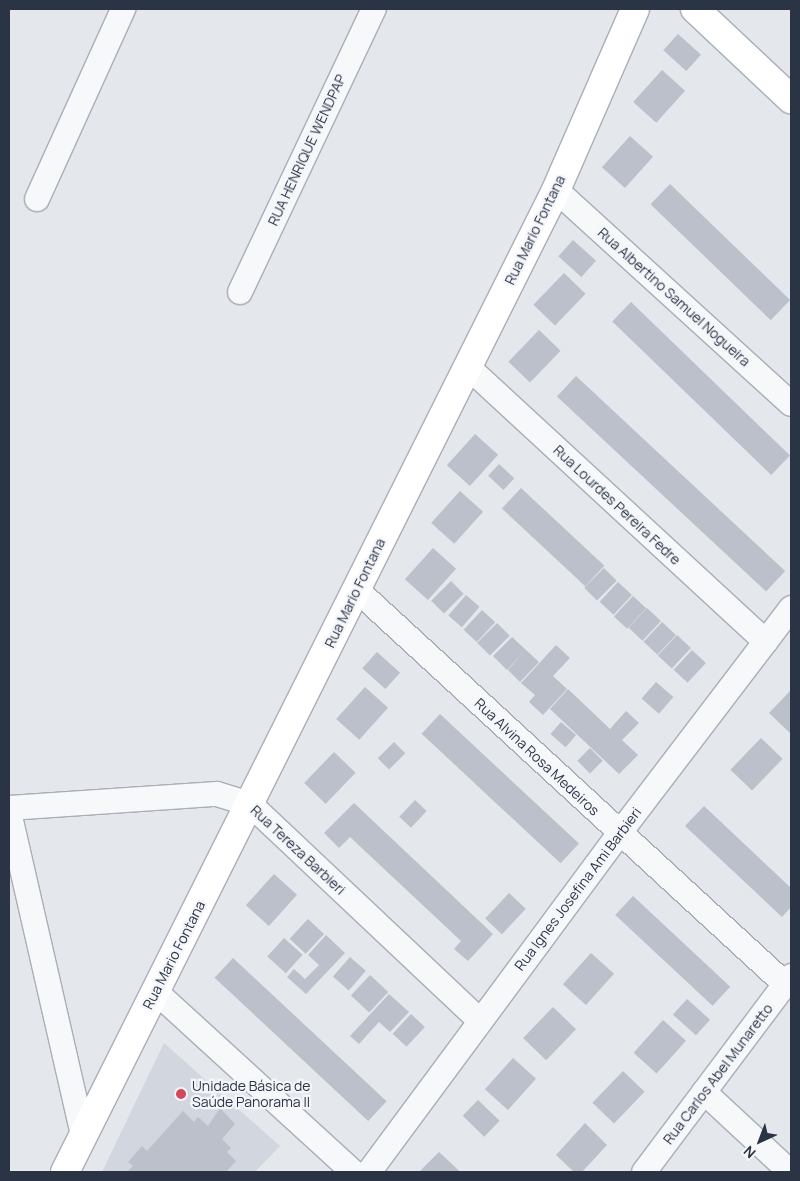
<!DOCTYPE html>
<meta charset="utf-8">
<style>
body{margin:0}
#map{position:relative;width:800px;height:1181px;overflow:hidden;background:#e4e7ec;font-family:Manrope,sans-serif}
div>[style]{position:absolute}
.built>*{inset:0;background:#d2d6de}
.building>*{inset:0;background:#bbc0ca;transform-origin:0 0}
.roads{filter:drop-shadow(1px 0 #a9aeb7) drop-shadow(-1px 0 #a9aeb7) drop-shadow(0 1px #a9aeb7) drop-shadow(0 -1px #a9aeb7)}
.street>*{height:24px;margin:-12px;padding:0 12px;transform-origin:12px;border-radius:12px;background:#f7f8fa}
.secondary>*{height:28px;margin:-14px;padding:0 14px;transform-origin:14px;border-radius:14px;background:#fff}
.dots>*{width:14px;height:14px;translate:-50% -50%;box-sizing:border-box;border:2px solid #f4f6f9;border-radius:50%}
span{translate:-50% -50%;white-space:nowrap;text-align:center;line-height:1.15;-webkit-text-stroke:4.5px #f4f6f9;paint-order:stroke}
.street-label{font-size:14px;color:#2b3445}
.poi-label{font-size:14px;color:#2b3445}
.left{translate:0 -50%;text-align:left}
.frame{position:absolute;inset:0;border:10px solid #2b3445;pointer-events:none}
.north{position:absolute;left:735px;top:1116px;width:50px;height:50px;-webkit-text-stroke:4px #f4f6f9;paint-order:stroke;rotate:223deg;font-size:14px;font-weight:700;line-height:20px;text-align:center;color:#2b3445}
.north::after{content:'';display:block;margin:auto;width:18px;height:22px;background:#2b3445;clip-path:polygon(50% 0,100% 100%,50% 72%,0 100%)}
</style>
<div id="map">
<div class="built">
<i style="clip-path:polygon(164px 1043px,280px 1146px,255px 1172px,102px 1172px)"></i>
</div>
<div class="building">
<i style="left:678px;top:34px;width:31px;height:22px;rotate:42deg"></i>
<i style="left:662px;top:70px;width:31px;height:43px;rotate:42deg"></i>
<i style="left:630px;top:136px;width:31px;height:42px;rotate:42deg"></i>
<i style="left:670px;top:184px;width:167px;height:28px;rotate:44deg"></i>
<i style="left:573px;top:240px;width:31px;height:22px;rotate:42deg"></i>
<i style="left:564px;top:273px;width:30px;height:44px;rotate:44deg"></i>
<i style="left:631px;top:302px;width:221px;height:27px;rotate:44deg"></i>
<i style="left:539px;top:330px;width:30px;height:44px;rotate:44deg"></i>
<i style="left:576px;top:376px;width:286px;height:28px;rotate:43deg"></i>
<i style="left:475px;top:434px;width:31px;height:42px;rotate:42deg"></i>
<i style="left:499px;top:464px;width:21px;height:16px;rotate:43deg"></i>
<i style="left:521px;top:488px;width:114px;height:28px;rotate:43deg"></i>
<i style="left:460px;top:491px;width:31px;height:43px;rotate:42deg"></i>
<i style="left:433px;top:548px;width:31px;height:42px;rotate:42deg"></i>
<i style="left:604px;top:568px;width:18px;height:28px;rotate:45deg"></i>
<i style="left:451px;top:581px;width:18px;height:28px;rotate:45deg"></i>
<i style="left:618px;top:582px;width:19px;height:27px;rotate:43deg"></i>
<i style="left:466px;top:595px;width:18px;height:27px;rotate:41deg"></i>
<i style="left:633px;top:596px;width:18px;height:28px;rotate:43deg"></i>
<i style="left:647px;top:608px;width:19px;height:27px;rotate:43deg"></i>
<i style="left:482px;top:610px;width:18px;height:27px;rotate:43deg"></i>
<i style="left:662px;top:622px;width:19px;height:27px;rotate:43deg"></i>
<i style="left:497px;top:623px;width:18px;height:28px;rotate:45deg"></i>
<i style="left:677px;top:635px;width:19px;height:28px;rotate:43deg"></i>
<i style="clip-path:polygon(512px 637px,539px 662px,520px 682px,508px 670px,524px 651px,507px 670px,493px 656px)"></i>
<i style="clip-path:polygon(556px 645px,570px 658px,553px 676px,567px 689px,543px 715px,529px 702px,535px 695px,521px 683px)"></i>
<i style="left:692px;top:650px;width:19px;height:27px;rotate:43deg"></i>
<i style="left:377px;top:652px;width:31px;height:22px;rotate:42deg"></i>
<i style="left:656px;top:682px;width:23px;height:22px;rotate:41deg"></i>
<i style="left:365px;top:687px;width:31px;height:43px;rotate:42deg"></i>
<i style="clip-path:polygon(568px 689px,610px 729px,626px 711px,639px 723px,622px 740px,638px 755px,619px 774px,550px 709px)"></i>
<i style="clip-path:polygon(791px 690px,791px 734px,769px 713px)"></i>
<i style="left:440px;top:714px;width:190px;height:27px;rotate:43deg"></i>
<i style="left:561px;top:722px;width:20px;height:16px;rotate:41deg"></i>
<i style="left:761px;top:738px;width:30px;height:44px;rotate:44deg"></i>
<i style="left:394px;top:742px;width:16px;height:23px;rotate:45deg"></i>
<i style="left:590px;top:748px;width:18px;height:18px;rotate:45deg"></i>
<i style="left:334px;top:752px;width:30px;height:43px;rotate:44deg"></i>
<i style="left:415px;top:800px;width:16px;height:23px;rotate:43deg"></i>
<i style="clip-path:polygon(354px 803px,493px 934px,468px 961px,454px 949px,461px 941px,350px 837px,339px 848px,324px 833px)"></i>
<i style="clip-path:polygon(704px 806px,791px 888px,791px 907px,782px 917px,685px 826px)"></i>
<i style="left:274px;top:874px;width:31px;height:42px;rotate:42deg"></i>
<i style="left:509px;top:893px;width:23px;height:35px;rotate:43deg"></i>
<i style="left:633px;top:896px;width:133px;height:26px;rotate:43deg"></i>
<i style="left:308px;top:919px;width:22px;height:27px;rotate:43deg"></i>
<i style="clip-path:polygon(326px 935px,345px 953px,306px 994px,287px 977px,294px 969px,305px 979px,319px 965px,308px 955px)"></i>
<i style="left:284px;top:938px;width:25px;height:25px;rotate:42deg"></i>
<i style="left:591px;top:953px;width:31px;height:42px;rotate:42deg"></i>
<i style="left:350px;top:957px;width:21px;height:26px;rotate:41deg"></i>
<i style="left:233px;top:958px;width:210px;height:27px;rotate:43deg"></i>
<i style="left:370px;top:975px;width:25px;height:28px;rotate:43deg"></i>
<i style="clip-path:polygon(389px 994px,409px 1012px,390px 1032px,379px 1022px,359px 1044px,350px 1036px)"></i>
<i style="left:687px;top:999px;width:31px;height:21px;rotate:42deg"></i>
<i style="left:553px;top:1007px;width:32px;height:43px;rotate:44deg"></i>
<i style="left:411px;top:1014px;width:19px;height:27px;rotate:43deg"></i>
<i style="left:663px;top:1020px;width:31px;height:44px;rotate:42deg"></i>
<i style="left:513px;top:1058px;width:31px;height:42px;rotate:42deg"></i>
<i style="left:623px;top:1071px;width:30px;height:44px;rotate:44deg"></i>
<i style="left:478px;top:1100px;width:30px;height:22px;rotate:44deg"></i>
<i style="clip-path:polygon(220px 1108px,235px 1124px,222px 1139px,231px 1148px,227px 1152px,236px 1161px,226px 1172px,127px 1172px,133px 1166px,128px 1162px,142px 1146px,147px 1151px,183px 1111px,194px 1122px,198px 1117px,208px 1126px)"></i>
<i style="clip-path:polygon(585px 1123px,607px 1145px,582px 1172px,574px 1172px,556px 1155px)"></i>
<i style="clip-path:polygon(439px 1152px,453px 1165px,460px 1172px,419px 1172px)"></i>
</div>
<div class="roads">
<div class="street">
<i style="left:556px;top:190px;width:318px;rotate:42.3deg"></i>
<i style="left:37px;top:199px;width:209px;rotate:-65.6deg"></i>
<i style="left:240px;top:292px;width:313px;rotate:-64.7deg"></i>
<i style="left:468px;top:367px;width:405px;rotate:42.7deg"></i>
<i style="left:357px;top:590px;width:582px;rotate:42.63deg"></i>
<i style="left:9px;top:808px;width:208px;rotate:-3.9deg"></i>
<i style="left:217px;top:794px;width:34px;rotate:17deg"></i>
<i style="left:250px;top:804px;width:316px;rotate:43.3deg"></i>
<i style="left:9px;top:812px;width:331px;rotate:77.1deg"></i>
<i style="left:155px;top:991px;width:268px;rotate:42.4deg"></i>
<i style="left:704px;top:1092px;width:117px;rotate:42.9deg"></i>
<i style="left:369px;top:1172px;width:420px;rotate:-53.5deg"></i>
<i style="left:619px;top:834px;width:284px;rotate:-52.7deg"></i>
<i style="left:644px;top:1172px;width:245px;rotate:-53.1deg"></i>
</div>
<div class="secondary">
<i style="left:695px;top:9px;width:132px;rotate:43.2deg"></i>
<i style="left:65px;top:1172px;width:1098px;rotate:-63.43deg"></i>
<i style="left:556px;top:190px;width:197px;rotate:-66.4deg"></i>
</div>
</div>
<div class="dots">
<i style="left:181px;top:1094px;background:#d1495b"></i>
</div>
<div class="street-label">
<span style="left:307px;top:150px;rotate:-65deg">RUA HENRIQUE WENDPAP</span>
<span style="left:535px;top:230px;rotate:-64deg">Rua Mario Fontana</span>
<span style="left:674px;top:297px;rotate:42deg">Rua Albertino Samuel Nogueira</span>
<span style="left:617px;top:505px;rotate:43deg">Rua Lourdes Pereira Fedre</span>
<span style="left:355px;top:593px;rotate:-64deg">Rua Mario Fontana</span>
<span style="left:537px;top:757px;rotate:43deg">Rua Alvina Rosa Medeiros</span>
<span style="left:298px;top:850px;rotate:43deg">Rua Tereza Barbieri</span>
<span style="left:578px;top:889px;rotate:-53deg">Rua Ignes Josefina Ami Barbieri</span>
<span style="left:174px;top:955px;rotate:-63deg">Rua Mario Fontana</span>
<span style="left:718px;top:1074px;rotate:-53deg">Rua Carlos Abel Munaretto</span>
</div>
<div class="poi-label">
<span class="left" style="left:192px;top:1094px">Unidade Básica de<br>Saúde Panorama II</span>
</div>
<div class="frame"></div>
<div class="north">N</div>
</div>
